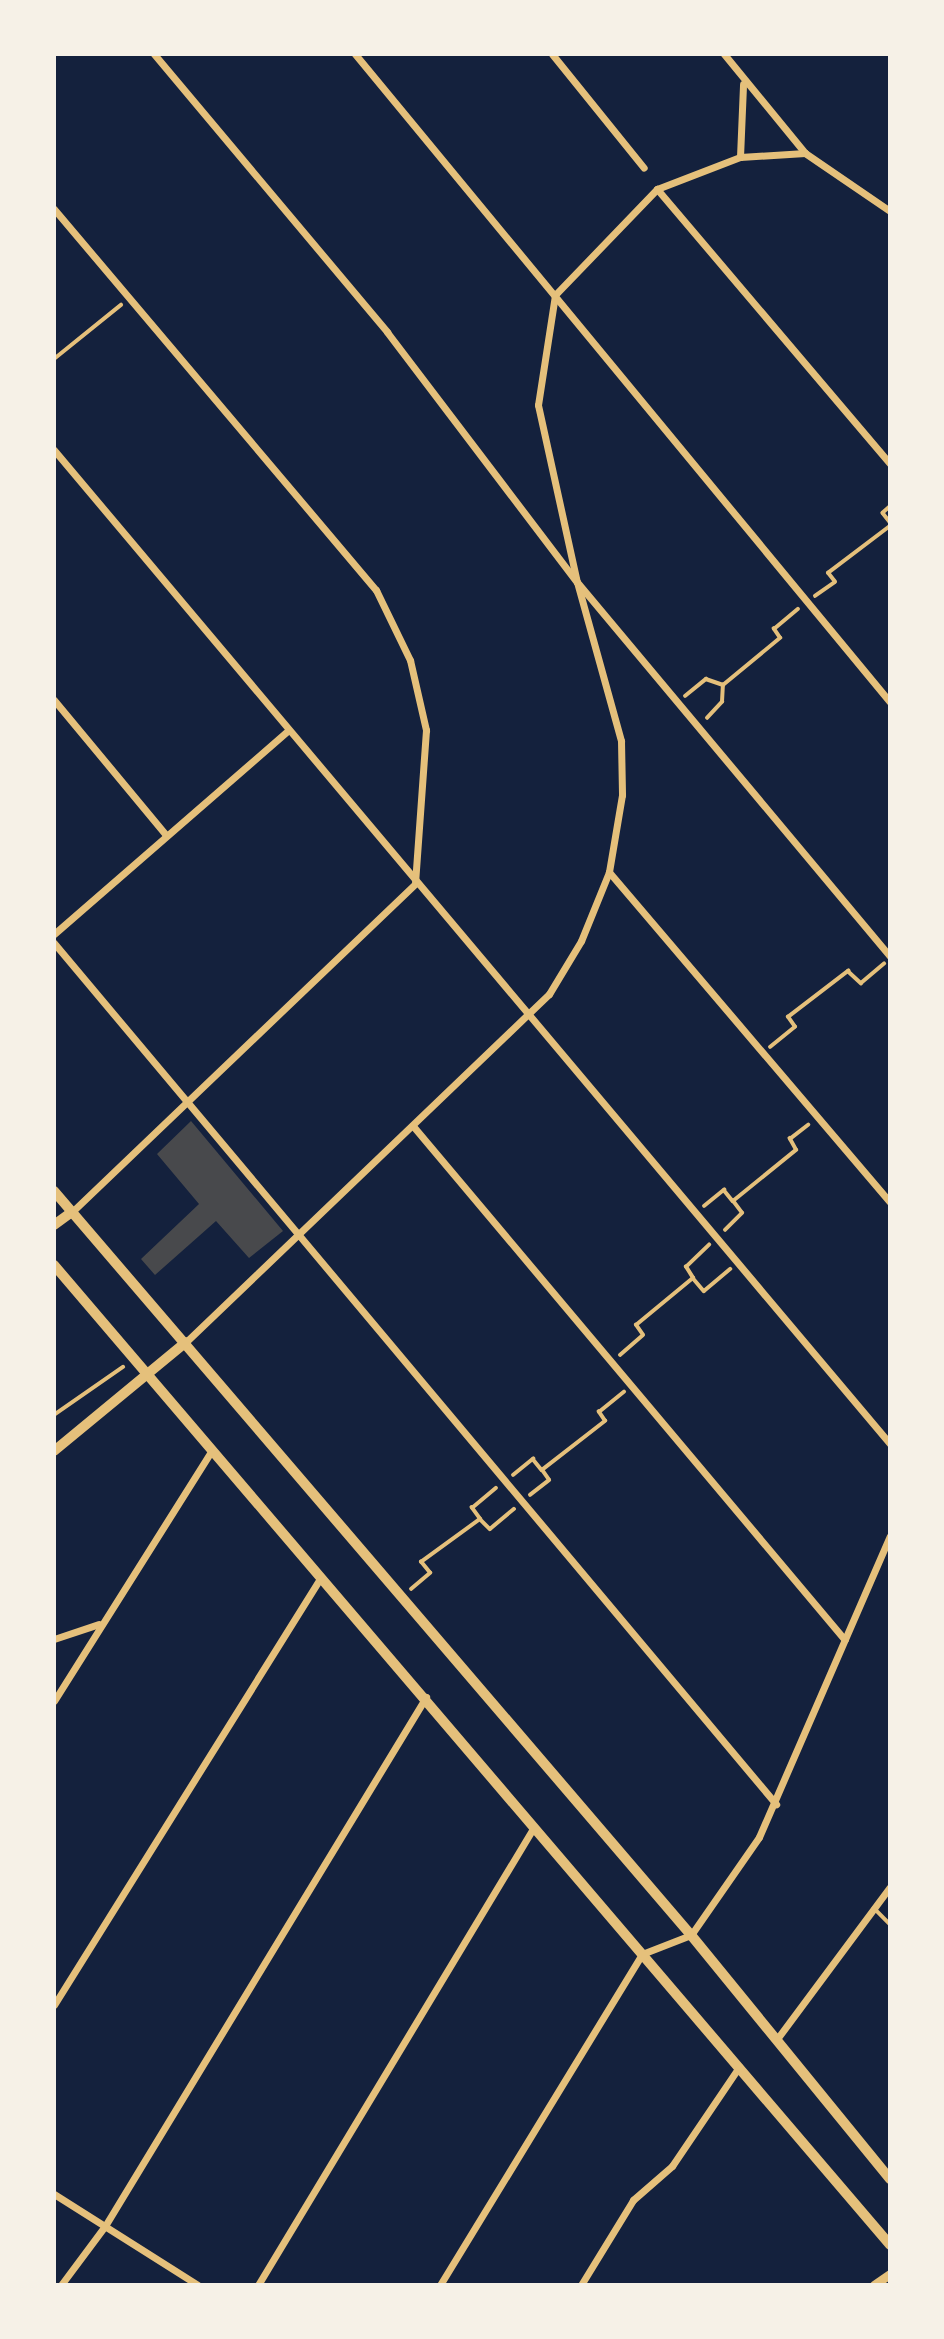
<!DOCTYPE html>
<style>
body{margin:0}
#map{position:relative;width:944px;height:2339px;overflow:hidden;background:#14213d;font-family:Ubuntu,sans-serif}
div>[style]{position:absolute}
.building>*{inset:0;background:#48494c}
.path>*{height:3.5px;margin:-1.75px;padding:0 1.75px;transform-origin:1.75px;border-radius:1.75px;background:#e5c07b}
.service>*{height:3.5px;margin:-1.75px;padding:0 1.75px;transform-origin:1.75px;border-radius:1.75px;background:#e5c07b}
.minor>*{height:7px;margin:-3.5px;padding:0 3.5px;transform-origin:3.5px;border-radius:3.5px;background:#e5c07b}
.tertiary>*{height:9px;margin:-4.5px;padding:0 4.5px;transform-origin:4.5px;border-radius:4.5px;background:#e5c07b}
.secondary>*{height:10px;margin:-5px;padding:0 5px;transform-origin:5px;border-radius:5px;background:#e5c07b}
span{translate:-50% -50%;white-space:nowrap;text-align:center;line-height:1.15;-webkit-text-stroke:5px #f6f1e7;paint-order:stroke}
.frame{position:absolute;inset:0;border:56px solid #f6f1e7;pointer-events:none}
</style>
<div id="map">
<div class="building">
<i style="clip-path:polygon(191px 1121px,283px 1231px,249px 1258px,216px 1221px,155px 1275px,141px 1259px,199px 1204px,157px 1154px)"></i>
</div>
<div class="path">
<i style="left:54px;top:359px;width:86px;rotate:-38.9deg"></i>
<i style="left:890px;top:507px;width:9px;rotate:139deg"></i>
<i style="left:883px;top:513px;width:11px;rotate:52deg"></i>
<i style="left:815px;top:596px;width:24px;rotate:-35deg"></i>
<i style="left:835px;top:582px;width:11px;rotate:-128deg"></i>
<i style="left:828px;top:573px;width:78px;rotate:-37.2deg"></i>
<i style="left:685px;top:696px;width:27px;rotate:-39deg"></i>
<i style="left:706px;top:679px;width:18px;rotate:19deg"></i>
<i style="left:723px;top:685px;width:74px;rotate:-39.5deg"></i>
<i style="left:780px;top:638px;width:11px;rotate:-124deg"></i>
<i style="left:774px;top:629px;width:31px;rotate:-40deg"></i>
<i style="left:707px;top:718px;width:22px;rotate:-47deg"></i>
<i style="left:722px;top:702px;width:17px;rotate:-87deg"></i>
<i style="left:770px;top:1047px;width:32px;rotate:-39deg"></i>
<i style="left:795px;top:1027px;width:12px;rotate:-125deg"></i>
<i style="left:788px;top:1017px;width:76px;rotate:-37.5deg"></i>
<i style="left:848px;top:971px;width:18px;rotate:43deg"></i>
<i style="left:861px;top:983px;width:30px;rotate:-40deg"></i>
<i style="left:704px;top:1206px;width:26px;rotate:-39deg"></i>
<i style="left:724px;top:1190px;width:14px;rotate:51deg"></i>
<i style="left:733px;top:1201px;width:81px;rotate:-39deg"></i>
<i style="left:796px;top:1150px;width:13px;rotate:-119deg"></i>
<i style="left:790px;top:1139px;width:23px;rotate:-38deg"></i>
<i style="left:725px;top:1230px;width:24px;rotate:-45deg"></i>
<i style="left:742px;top:1213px;width:15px;rotate:-127deg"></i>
<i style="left:693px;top:1278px;width:17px;rotate:50deg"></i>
<i style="left:704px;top:1291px;width:34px;rotate:-40deg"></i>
<i style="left:620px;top:1355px;width:30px;rotate:-41deg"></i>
<i style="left:643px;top:1335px;width:12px;rotate:-125deg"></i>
<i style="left:636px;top:1325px;width:74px;rotate:-39.5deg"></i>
<i style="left:693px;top:1278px;width:13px;rotate:-122deg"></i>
<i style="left:686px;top:1267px;width:32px;rotate:-44deg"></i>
<i style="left:54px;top:1415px;width:84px;rotate:-34.8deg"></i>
<i style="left:513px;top:1475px;width:26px;rotate:-39deg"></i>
<i style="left:533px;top:1459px;width:14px;rotate:51deg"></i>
<i style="left:530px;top:1495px;width:24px;rotate:-38deg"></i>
<i style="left:549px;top:1480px;width:12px;rotate:-125deg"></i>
<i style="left:542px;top:1470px;width:80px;rotate:-37.9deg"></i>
<i style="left:605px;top:1421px;width:11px;rotate:-124deg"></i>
<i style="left:599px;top:1412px;width:32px;rotate:-39deg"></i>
<i style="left:480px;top:1519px;width:14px;rotate:45deg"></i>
<i style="left:490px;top:1529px;width:31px;rotate:-40deg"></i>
<i style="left:411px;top:1589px;width:25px;rotate:-40deg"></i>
<i style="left:430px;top:1573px;width:14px;rotate:-129deg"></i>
<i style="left:421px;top:1562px;width:73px;rotate:-36.1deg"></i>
<i style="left:480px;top:1519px;width:14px;rotate:-126deg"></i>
<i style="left:472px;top:1508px;width:31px;rotate:-40deg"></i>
</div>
<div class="service">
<i style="left:874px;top:1908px;width:23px;rotate:45deg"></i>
</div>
<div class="minor">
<i style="left:154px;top:54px;width:363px;rotate:50deg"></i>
<i style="left:387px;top:332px;width:314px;rotate:52.8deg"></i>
<i style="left:577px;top:582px;width:165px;rotate:74.5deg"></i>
<i style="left:621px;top:741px;width:54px;rotate:88.9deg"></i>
<i style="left:622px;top:795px;width:78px;rotate:99.6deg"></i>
<i style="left:609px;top:872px;width:74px;rotate:112.1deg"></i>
<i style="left:581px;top:941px;width:62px;rotate:121.1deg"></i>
<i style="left:549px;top:994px;width:503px;rotate:136.21deg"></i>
<i style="left:355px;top:54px;width:840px;rotate:50.46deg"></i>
<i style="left:552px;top:54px;width:146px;rotate:51.1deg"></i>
<i style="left:724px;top:54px;width:128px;rotate:50.7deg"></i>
<i style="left:805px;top:153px;width:103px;rotate:34.3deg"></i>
<i style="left:805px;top:153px;width:65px;rotate:176.5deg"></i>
<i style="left:740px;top:157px;width:89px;rotate:158.9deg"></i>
<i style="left:657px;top:189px;width:147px;rotate:133.9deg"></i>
<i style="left:555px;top:295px;width:111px;rotate:98.8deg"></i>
<i style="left:538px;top:405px;width:181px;rotate:77.6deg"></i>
<i style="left:577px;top:582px;width:488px;rotate:50.1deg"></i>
<i style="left:740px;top:157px;width:73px;rotate:-87.6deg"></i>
<i style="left:657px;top:189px;width:360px;rotate:49.7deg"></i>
<i style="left:54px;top:209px;width:499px;rotate:49.8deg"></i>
<i style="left:376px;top:590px;width:78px;rotate:64.1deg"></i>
<i style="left:410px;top:660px;width:72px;rotate:77.1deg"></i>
<i style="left:426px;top:730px;width:154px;rotate:94.1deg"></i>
<i style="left:415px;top:884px;width:475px;rotate:136.3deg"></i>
<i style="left:54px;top:450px;width:1299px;rotate:49.93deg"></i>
<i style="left:54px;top:700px;width:175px;rotate:50.3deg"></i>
<i style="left:609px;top:872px;width:433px;rotate:49.6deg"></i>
<i style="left:54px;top:934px;width:308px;rotate:-41deg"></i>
<i style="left:54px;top:943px;width:1124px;rotate:50.02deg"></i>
<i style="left:413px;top:1126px;width:671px;rotate:49.95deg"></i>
<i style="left:54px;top:1639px;width:47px;rotate:-18.4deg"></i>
<i style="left:54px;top:1701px;width:297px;rotate:-57.8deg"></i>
<i style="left:54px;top:2005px;width:504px;rotate:-58.04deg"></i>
<i style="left:777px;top:2039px;width:189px;rotate:-53.4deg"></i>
<i style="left:54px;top:2194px;width:170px;rotate:32.3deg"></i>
<i style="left:61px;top:2285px;width:74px;rotate:-53.3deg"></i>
<i style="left:105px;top:2226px;width:619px;rotate:-58.75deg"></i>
<i style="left:258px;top:2285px;width:535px;rotate:-58.93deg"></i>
<i style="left:440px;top:2285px;width:388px;rotate:-58.6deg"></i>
<i style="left:642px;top:1954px;width:53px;rotate:-21.2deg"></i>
<i style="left:691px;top:1935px;width:119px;rotate:-55.2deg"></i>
<i style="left:759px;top:1837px;width:328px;rotate:-66.5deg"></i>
<i style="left:581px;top:2285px;width:100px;rotate:-58.5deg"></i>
<i style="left:633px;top:2200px;width:52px;rotate:-41.1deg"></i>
<i style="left:672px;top:2166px;width:120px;rotate:-55.9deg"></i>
</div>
<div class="tertiary">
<i style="left:874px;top:2285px;width:19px;rotate:-35deg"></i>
</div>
<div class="secondary">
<i style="left:54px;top:1191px;width:979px;rotate:49.43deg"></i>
<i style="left:691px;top:1935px;width:315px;rotate:50.8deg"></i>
<i style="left:54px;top:1225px;width:22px;rotate:-36deg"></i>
<i style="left:54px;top:1265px;width:1288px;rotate:49.53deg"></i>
<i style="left:54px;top:1451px;width:171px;rotate:-39.5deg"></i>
</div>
<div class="frame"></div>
</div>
